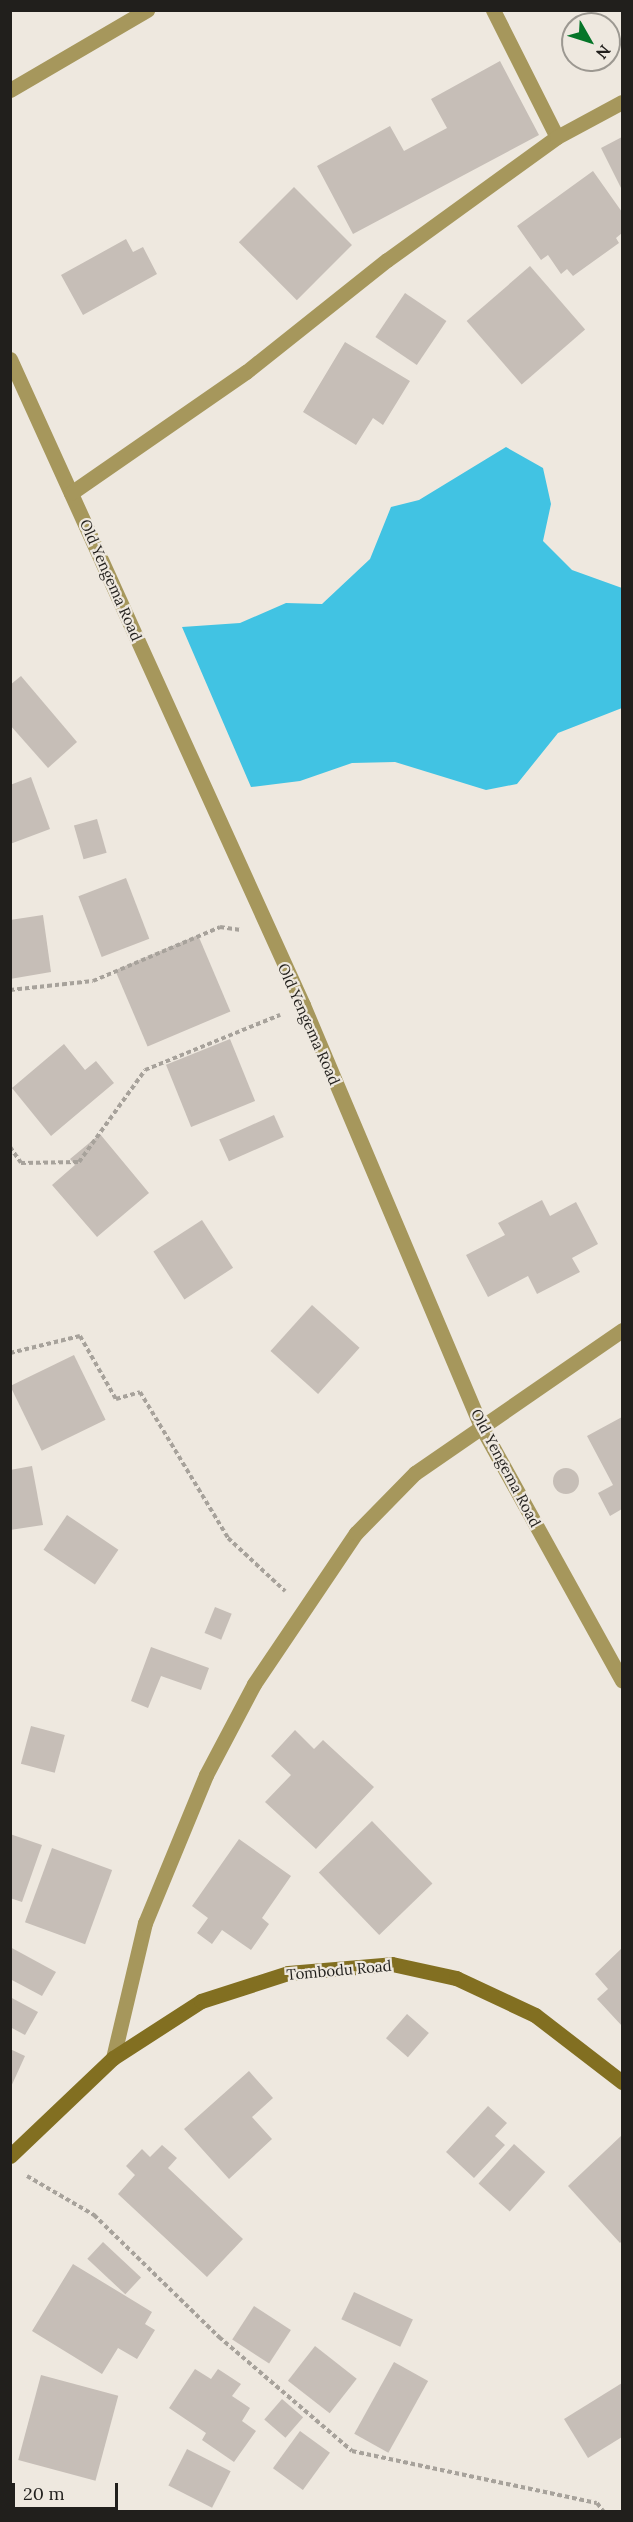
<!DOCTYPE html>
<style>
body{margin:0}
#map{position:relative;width:633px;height:2522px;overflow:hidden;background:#eee8df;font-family:Lora,serif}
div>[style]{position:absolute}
.water>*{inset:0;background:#41c3e3}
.building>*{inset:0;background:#c6beb7;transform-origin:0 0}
.round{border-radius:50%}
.path>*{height:4px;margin-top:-2px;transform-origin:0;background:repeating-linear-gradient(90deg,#a7a29b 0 4.5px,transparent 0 7.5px)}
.minor>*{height:15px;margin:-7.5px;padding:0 7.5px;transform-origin:7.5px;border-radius:7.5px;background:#a6975c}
.secondary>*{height:15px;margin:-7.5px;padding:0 7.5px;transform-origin:7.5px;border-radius:7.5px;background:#826f21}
span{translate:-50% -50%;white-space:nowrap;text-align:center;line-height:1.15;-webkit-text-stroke:4.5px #eee8df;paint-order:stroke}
.street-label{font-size:15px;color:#211f1c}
.frame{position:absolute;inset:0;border:12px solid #211f1c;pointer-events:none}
.north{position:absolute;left:561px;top:12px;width:60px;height:60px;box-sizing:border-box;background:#eee8df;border:2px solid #9c9891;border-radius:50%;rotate:129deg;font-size:16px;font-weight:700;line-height:24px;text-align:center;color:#211f1c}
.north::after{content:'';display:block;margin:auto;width:21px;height:27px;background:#057528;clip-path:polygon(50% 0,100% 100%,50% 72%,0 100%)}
.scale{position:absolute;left:12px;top:2483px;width:106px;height:27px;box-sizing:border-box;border:3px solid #211f1c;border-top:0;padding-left:8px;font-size:18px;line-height:21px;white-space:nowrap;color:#211f1c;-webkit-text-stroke:4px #eee8df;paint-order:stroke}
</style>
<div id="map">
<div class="water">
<i style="clip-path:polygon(506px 447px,543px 468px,551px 504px,543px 541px,572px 570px,622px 588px,622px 708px,558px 733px,517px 784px,486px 790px,395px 762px,352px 763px,300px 781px,251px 787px,182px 627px,240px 623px,286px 603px,322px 604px,370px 559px,391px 507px,419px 500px)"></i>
</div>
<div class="building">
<i style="clip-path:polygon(500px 61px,539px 135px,353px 234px,317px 166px,390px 126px,404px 151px,447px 128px,431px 99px)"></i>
<i style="clip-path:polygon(622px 137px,622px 190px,601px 148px)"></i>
<i style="clip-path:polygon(593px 171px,622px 212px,622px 233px,616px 238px,619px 243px,573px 276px,567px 269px,561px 274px,548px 255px,541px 260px,517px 226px)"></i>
<i style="left:294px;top:187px;width:82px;height:78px;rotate:45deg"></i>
<i style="clip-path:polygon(126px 239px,133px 252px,143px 247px,157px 274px,83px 315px,61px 275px)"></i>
<i style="left:530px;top:266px;width:84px;height:84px;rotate:49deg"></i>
<i style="left:405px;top:293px;width:50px;height:53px;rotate:34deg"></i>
<i style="clip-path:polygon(345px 342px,410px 381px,383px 425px,373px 418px,356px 445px,303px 412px)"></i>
<i style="clip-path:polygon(21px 676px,77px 742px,48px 768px,10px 725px,10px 685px)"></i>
<i style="clip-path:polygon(31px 777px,50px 829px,10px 844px,10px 785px)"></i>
<i style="left:97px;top:819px;width:35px;height:24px;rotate:74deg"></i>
<i style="left:126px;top:878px;width:65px;height:51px;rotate:69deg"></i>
<i style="clip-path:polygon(43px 915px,51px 972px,10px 979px,10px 920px)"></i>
<i style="left:198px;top:935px;width:83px;height:90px;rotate:67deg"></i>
<i style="left:230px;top:1039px;width:67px;height:69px;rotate:68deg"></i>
<i style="clip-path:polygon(64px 1044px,85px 1070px,96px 1061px,114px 1083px,51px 1136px,12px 1088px)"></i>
<i style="left:274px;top:1115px;width:24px;height:60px;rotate:66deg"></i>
<i style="clip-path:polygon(100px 1134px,149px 1193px,97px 1237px,52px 1185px,75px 1165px,70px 1159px)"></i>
<i style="clip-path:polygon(542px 1200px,550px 1216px,576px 1202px,598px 1244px,572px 1258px,580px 1272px,537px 1294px,528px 1276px,488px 1297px,466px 1255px,505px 1235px,498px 1223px)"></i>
<i style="left:202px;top:1220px;width:57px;height:58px;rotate:57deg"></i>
<i style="left:312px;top:1305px;width:64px;height:62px;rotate:42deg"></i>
<i style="left:74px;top:1355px;width:72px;height:71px;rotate:64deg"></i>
<i style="clip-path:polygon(622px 1417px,622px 1509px,610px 1516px,598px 1493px,613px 1485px,587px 1436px)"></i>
<i style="clip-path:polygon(32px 1466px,43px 1525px,10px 1530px,10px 1470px)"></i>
<i class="round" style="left:553px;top:1468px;width:26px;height:26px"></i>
<i style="left:67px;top:1515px;width:62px;height:42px;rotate:34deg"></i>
<i style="left:215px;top:1607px;width:18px;height:28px;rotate:22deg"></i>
<i style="clip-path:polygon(151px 1647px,209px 1668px,201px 1690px,161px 1676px,148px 1708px,131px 1701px)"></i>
<i style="left:31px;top:1726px;width:35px;height:39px;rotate:15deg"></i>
<i style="clip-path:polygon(295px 1730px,314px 1749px,323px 1740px,374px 1787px,316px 1849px,265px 1802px,291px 1775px,271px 1756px)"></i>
<i style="left:372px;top:1821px;width:87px;height:74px;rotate:46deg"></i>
<i style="clip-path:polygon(10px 1834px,42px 1845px,22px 1902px,10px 1898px)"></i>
<i style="clip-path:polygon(239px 1839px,291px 1876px,262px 1918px,269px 1924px,251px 1950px,222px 1930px,212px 1944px,197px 1933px,208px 1918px,192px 1906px)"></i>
<i style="left:52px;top:1848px;width:64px;height:79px;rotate:20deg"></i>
<i style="clip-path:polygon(10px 1947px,56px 1972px,42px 1996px,10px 1979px)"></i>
<i style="clip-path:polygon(622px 1948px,622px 2026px,597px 1999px,608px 1989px,595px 1974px)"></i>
<i style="clip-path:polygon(10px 1997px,38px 2012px,25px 2035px,10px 2027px)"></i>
<i style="left:407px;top:2014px;width:29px;height:32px;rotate:41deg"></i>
<i style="clip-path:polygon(10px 2049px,25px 2056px,10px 2089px)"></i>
<i style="clip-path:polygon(249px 2071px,273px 2098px,252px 2117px,272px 2139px,229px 2179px,184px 2129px)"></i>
<i style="clip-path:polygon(488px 2106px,507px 2123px,495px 2136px,505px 2145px,474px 2178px,446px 2152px)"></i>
<i style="clip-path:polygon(622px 2135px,622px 2241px,620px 2243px,568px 2186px)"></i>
<i style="left:514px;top:2144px;width:42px;height:53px;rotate:42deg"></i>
<i style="clip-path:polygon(162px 2145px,177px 2158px,168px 2168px,243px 2239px,207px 2277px,118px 2194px,135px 2175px,126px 2166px,142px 2149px,150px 2157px)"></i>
<i style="left:103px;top:2242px;width:52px;height:23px;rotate:43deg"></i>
<i style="clip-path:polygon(73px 2264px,152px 2312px,145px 2324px,155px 2330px,137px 2359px,118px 2348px,102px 2374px,32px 2331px)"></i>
<i style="left:354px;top:2292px;width:65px;height:30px;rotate:25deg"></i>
<i style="left:254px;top:2306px;width:44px;height:40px;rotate:33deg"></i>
<i style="left:315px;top:2346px;width:53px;height:44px;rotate:38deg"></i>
<i style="left:394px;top:2362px;width:39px;height:82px;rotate:29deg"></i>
<i style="clip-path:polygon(195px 2369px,211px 2379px,218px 2369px,241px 2384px,232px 2396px,250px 2408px,242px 2421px,256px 2431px,234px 2462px,202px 2440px,206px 2433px,169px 2408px)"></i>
<i style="left:41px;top:2375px;width:80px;height:88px;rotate:15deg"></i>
<i style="clip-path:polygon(622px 2383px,622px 2437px,588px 2458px,564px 2419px)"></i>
<i style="left:282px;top:2399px;width:28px;height:27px;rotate:41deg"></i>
<i style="left:300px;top:2431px;width:37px;height:46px;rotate:36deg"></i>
<i style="left:187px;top:2449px;width:49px;height:41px;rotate:27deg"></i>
<i style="clip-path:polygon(22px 2507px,94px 2508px,94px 2512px,22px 2512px)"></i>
</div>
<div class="path">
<i style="left:10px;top:990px;width:83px;rotate:-6.2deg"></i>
<i style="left:93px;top:981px;width:138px;rotate:-23deg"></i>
<i style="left:220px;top:927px;width:21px;rotate:8deg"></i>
<i style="left:10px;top:1147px;width:19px;rotate:55deg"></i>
<i style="left:21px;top:1163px;width:58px;rotate:-1deg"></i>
<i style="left:79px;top:1162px;width:113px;rotate:-54.3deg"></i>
<i style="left:145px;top:1070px;width:146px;rotate:-22.2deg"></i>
<i style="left:10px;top:1353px;width:72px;rotate:-13.7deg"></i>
<i style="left:80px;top:1336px;width:73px;rotate:60.3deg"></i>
<i style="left:116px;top:1399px;width:25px;rotate:-16deg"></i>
<i style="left:140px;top:1392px;width:170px;rotate:58.9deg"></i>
<i style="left:228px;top:1538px;width:78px;rotate:42.9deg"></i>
<i style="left:27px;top:2176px;width:78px;rotate:30.2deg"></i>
<i style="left:94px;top:2215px;width:175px;rotate:44.3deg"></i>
<i style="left:219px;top:2337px;width:175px;rotate:40.6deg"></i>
<i style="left:352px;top:2451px;width:250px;rotate:12deg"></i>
<i style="left:597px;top:2503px;width:11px;rotate:52deg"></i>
</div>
<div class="minor">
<i style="left:493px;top:10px;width:142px;rotate:63.3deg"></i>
<i style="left:10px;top:90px;width:159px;rotate:-30.3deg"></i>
<i style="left:10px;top:359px;width:709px;rotate:65.6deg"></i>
<i style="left:303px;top:1005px;width:457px;rotate:67.1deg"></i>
<i style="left:481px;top:1426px;width:291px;rotate:61deg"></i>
<i style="left:71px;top:493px;width:213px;rotate:-34.7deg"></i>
<i style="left:246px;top:372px;width:180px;rotate:-38.5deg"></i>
<i style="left:387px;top:260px;width:210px;rotate:-35.9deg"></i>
<i style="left:557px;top:137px;width:74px;rotate:-28.3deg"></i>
<i style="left:113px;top:2058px;width:139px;rotate:-76.7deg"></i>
<i style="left:145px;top:1923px;width:160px;rotate:-67.6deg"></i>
<i style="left:206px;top:1775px;width:103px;rotate:-62.2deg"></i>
<i style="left:254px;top:1684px;width:182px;rotate:-56deg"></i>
<i style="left:356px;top:1533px;width:84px;rotate:-45.5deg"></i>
<i style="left:415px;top:1473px;width:252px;rotate:-34.6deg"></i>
</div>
<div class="secondary">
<i style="left:10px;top:2156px;width:142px;rotate:-43.6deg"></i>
<i style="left:113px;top:2058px;width:105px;rotate:-32.9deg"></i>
<i style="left:201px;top:2001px;width:91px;rotate:-17.8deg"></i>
<i style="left:288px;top:1973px;width:104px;rotate:-4.9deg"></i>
<i style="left:392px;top:1964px;width:66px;rotate:12.3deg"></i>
<i style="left:456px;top:1978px;width:87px;rotate:25.1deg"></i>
<i style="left:535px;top:2015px;width:110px;rotate:37.6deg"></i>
</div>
<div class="street-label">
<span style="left:111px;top:580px;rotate:66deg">Old Yengema Road</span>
<span style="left:309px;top:1024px;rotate:66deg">Old Yengema Road</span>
<span style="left:506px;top:1468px;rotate:62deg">Old Yengema Road</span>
<span style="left:339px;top:1970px;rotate:-5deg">Tombodu Road</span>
</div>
<div class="frame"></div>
<div class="north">N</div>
<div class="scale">20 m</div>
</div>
